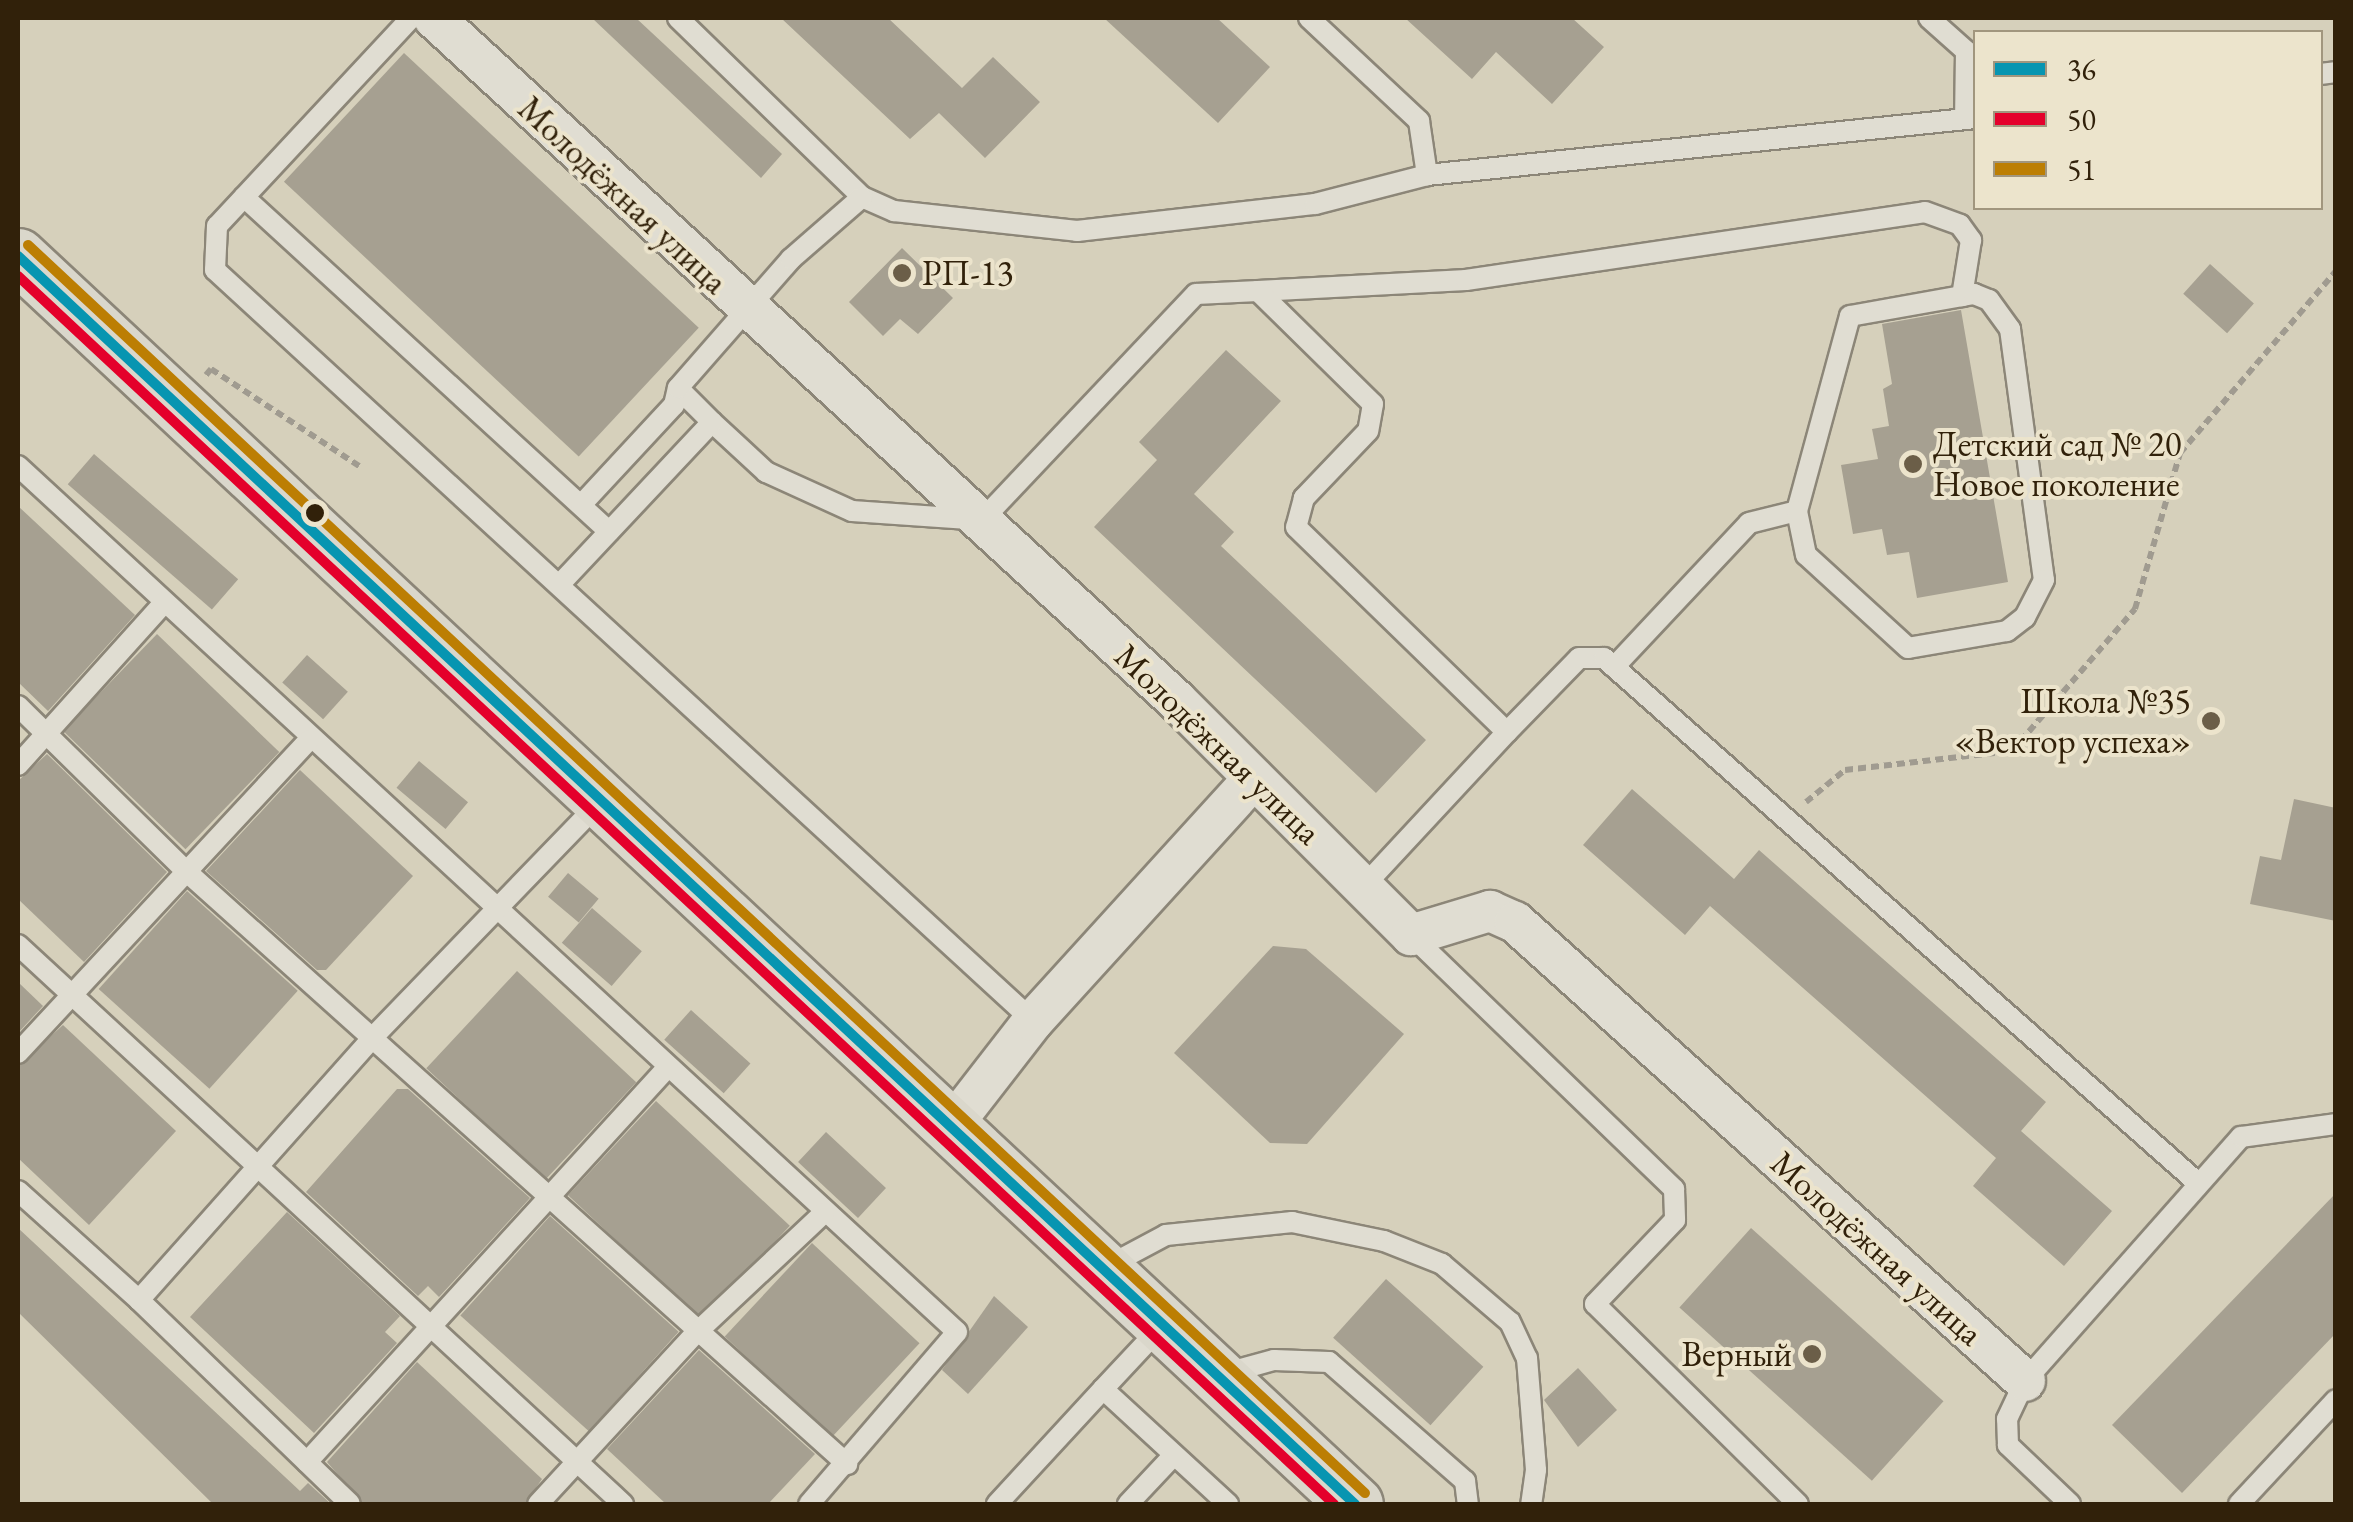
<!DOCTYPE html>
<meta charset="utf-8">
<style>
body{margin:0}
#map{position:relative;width:2353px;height:1522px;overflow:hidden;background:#d6d0bb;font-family:"EB Garamond",serif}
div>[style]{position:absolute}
.building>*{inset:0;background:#a6a091;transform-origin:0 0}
.path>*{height:6px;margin-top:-3px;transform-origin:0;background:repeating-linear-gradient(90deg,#a09b90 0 8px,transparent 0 13px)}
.roads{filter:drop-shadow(2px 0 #8c8678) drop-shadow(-2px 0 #8c8678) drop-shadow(0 2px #8c8678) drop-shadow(0 -2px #8c8678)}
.service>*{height:20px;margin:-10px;padding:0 10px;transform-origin:10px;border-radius:10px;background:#e0ddd2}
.minor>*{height:40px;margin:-20px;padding:0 20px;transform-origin:20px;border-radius:20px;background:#e0ddd2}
.primary>*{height:55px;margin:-27.5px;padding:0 27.5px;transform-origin:27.5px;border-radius:27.5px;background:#dad7cb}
.bus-1>*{height:10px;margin:-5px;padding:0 5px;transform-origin:5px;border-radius:5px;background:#0795b1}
.bus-2>*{height:10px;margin:-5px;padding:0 5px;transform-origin:5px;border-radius:5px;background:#e4002b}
.bus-3>*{height:10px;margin:-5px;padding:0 5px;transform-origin:5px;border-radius:5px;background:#bc7e03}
.dots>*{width:28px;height:28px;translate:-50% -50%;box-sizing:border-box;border:5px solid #ece4cc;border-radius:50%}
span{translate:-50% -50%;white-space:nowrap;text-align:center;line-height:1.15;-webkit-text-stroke:8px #ece4cc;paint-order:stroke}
.street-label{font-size:35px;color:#31210a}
.poi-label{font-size:35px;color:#31210a}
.left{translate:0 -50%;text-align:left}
.right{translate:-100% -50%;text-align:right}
.frame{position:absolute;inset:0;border:20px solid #31210a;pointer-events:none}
.legend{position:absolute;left:1973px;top:30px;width:350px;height:180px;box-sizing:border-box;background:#ece4cc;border:2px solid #a1967e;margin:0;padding:12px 18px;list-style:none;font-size:30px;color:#31210a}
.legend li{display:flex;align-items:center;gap:20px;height:50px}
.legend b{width:50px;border:2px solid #a1967e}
</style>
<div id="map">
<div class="building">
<i style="clip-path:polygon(592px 18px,636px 18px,782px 154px,761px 178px)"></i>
<i style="clip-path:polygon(781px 18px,888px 18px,962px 88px,993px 57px,1040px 102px,985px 158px,939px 113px,910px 139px)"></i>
<i style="clip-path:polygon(1104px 18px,1217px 18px,1270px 67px,1218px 123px)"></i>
<i style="clip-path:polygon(1405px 18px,1572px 18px,1604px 47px,1552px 104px,1496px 52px,1472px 79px)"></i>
<i style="left:404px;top:53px;width:403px;height:176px;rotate:43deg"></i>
<i style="clip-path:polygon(902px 248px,953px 298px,918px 334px,900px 319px,883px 336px,849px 302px)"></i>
<i style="left:2210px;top:264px;width:59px;height:40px;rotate:42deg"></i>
<i style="clip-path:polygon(1961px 310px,2008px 582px,1917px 598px,1909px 552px,1887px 555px,1882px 529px,1853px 534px,1841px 465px,1878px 459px,1872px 429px,1889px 426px,1883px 389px,1892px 384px,1882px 324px)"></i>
<i style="clip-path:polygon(1226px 350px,1281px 401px,1194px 494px,1234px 532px,1221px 546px,1426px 740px,1376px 793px,1094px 527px,1157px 460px,1139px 442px)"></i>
<i style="left:94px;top:454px;width:191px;height:40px;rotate:41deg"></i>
<i style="clip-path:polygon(18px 506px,135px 615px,48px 711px,18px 682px)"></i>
<i style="left:157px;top:634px;width:170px;height:135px;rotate:44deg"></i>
<i style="left:307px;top:655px;width:55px;height:37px;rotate:42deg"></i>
<i style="clip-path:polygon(47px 754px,167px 872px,84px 962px,18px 899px,18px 781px)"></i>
<i style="left:419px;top:761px;width:64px;height:35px;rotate:40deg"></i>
<i style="clip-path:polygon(300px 770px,413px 876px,326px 970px,317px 970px,206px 871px)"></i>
<i style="clip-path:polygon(1632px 789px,1734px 879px,1759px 850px,2046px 1102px,2021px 1131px,2112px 1211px,2064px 1266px,1973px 1186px,1996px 1158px,1710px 906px,1685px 935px,1583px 845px)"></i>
<i style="clip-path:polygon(2294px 799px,2336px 808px,2336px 921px,2250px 904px,2260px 856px,2281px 860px)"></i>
<i style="left:568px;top:873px;width:40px;height:31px;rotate:40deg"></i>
<i style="left:187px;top:891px;width:149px;height:132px;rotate:42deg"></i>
<i style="left:592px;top:908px;width:66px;height:46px;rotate:41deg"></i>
<i style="clip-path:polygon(1273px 946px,1306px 949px,1404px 1034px,1307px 1144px,1270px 1143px,1174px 1053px)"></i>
<i style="left:517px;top:971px;width:163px;height:133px;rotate:43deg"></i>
<i style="clip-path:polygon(18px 982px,43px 1006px,18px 1033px)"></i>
<i style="left:691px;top:1010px;width:80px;height:40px;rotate:42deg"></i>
<i style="clip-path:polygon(63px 1025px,176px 1131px,89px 1225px,18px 1158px,18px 1066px)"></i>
<i style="clip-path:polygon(397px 1089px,408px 1089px,530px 1198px,439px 1297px,428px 1286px,418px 1296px,306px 1192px)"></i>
<i style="left:656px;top:1101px;width:183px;height:129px;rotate:43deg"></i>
<i style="left:826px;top:1132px;width:82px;height:41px;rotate:43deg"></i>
<i style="clip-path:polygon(2336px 1193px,2336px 1333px,2182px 1493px,2112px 1425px)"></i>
<i style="clip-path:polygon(287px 1212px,400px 1316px,385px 1332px,397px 1343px,314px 1433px,190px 1317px)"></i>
<i style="left:550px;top:1216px;width:173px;height:134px;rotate:42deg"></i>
<i style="clip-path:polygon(18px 1228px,300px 1491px,308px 1483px,331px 1504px,213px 1504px,18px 1312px)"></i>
<i style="left:1751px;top:1228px;width:259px;height:107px;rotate:42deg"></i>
<i style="left:812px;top:1243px;width:147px;height:128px;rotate:43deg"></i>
<i style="left:1386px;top:1279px;width:131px;height:79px;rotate:42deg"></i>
<i style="clip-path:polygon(994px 1296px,1028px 1327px,968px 1394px,942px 1370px)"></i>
<i style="clip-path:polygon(699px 1350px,815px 1454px,768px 1504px,666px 1504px,607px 1449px)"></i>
<i style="clip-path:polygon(417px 1362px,542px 1479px,525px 1504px,363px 1504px,327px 1462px)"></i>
<i style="clip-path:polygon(1578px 1368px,1617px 1410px,1578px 1447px,1544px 1400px)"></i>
</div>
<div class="path">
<i style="left:206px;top:375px;width:8px;rotate:-50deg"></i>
<i style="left:211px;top:369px;width:177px;rotate:33.2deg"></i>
<i style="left:1806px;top:802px;width:50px;rotate:-39.4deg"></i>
<i style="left:1845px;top:770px;width:168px;rotate:-6.5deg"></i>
<i style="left:2012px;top:751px;width:188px;rotate:-49.1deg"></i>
<i style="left:2135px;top:609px;width:162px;rotate:-73.9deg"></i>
<i style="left:2180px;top:453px;width:240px;rotate:-49.4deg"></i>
</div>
<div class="roads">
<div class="service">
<i style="left:411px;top:18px;width:284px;rotate:133deg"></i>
<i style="left:217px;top:226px;width:44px;rotate:92.6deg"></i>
<i style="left:215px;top:270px;width:1110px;rotate:42.55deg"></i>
<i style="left:678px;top:18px;width:257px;rotate:44.2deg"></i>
<i style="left:862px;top:197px;width:35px;rotate:24deg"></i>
<i style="left:894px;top:211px;width:184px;rotate:6.2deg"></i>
<i style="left:1077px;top:231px;width:240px;rotate:-6.5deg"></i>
<i style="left:1315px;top:204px;width:116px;rotate:-14.5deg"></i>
<i style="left:1427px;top:175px;width:552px;rotate:-5.93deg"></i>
<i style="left:1309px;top:18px;width:151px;rotate:43.1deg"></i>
<i style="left:1419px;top:121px;width:55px;rotate:81.6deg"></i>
<i style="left:1929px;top:18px;width:50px;rotate:41.7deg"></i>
<i style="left:1966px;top:51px;width:68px;rotate:90.8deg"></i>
<i style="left:2320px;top:74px;width:16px;rotate:-7deg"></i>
<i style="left:244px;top:197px;width:495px;rotate:42.5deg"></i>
<i style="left:1258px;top:291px;width:208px;rotate:-3deg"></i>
<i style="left:1466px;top:280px;width:464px;rotate:-8.4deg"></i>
<i style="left:1925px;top:212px;width:37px;rotate:20deg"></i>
<i style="left:1960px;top:225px;width:19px;rotate:54deg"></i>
<i style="left:1971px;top:240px;width:57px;rotate:99.1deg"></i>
<i style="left:712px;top:422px;width:74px;rotate:42.8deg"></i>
<i style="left:766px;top:472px;width:94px;rotate:24.4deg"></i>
<i style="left:852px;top:511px;width:130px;rotate:4deg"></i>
<i style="left:982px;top:520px;width:311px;rotate:-46.6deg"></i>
<i style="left:1196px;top:294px;width:62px;rotate:-2.8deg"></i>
<i style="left:1258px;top:291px;width:161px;rotate:44.5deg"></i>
<i style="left:1373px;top:404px;width:27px;rotate:100deg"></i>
<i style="left:1368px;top:431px;width:93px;rotate:133.7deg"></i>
<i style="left:1304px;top:498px;width:30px;rotate:105deg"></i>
<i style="left:1296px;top:527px;width:294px;rotate:44.2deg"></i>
<i style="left:1507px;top:732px;width:212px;rotate:132.9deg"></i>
<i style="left:18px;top:466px;width:1277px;rotate:42.68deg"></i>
<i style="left:957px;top:1332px;width:227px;rotate:130.7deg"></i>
<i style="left:581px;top:505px;width:137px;rotate:-47.1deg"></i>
<i style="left:674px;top:405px;width:17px;rotate:-77deg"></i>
<i style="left:560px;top:584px;width:222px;rotate:-46.8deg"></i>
<i style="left:712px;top:422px;width:48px;rotate:-135deg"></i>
<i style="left:678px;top:388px;width:171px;rotate:-48.8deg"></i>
<i style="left:791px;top:259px;width:94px;rotate:-41.1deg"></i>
<i style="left:1614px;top:667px;width:197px;rotate:-46.8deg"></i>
<i style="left:1749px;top:523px;width:49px;rotate:-14deg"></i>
<i style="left:1797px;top:511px;width:202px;rotate:-74.8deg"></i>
<i style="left:1850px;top:316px;width:126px;rotate:-10.1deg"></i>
<i style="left:1974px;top:294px;width:16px;rotate:22deg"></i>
<i style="left:1989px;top:300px;width:36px;rotate:54deg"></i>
<i style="left:2010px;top:329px;width:253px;rotate:82.3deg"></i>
<i style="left:2044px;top:580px;width:42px;rotate:117.2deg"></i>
<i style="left:2025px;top:617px;width:23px;rotate:142deg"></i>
<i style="left:2007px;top:631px;width:100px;rotate:170.3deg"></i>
<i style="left:1908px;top:648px;width:138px;rotate:-137.6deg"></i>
<i style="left:1806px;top:555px;width:45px;rotate:-101.6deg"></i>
<i style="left:18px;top:706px;width:237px;rotate:44.5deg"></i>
<i style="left:187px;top:872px;width:887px;rotate:41.89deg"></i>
<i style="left:1507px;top:732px;width:103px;rotate:-45.8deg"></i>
<i style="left:1579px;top:658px;width:25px"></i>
<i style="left:1604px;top:658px;width:794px;rotate:41.48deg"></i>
<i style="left:18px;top:765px;width:219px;rotate:-48deg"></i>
<i style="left:1411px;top:935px;width:366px;rotate:44deg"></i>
<i style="left:1674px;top:1189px;width:31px;rotate:88deg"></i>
<i style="left:1675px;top:1220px;width:116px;rotate:133.6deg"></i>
<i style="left:1595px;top:1304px;width:285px;rotate:44.6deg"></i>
<i style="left:18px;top:945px;width:824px;rotate:42.74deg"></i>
<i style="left:18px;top:1053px;width:427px;rotate:-47.1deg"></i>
<i style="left:18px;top:1191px;width:163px;rotate:42deg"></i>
<i style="left:139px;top:1300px;width:356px;rotate:-48.3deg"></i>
<i style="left:376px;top:1034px;width:321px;rotate:-46deg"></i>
<i style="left:1106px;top:1267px;width:68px;rotate:-28.1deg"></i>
<i style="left:1166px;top:1235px;width:127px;rotate:-5.9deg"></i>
<i style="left:1292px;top:1222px;width:94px;rotate:11.7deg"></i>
<i style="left:1384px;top:1241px;width:62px;rotate:21.6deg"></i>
<i style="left:1442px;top:1264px;width:89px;rotate:40.5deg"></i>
<i style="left:1510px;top:1322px;width:40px;rotate:65deg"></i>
<i style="left:1527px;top:1358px;width:112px;rotate:85.4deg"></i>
<i style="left:1536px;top:1470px;width:34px;rotate:98deg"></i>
<i style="left:139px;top:1300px;width:293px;rotate:44deg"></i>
<i style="left:1161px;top:1327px;width:85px;rotate:133.1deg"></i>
<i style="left:1103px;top:1389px;width:170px;rotate:42.6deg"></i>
<i style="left:1223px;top:1374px;width:53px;rotate:-15.4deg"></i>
<i style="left:1274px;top:1360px;width:55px;rotate:2.1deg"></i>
<i style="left:1329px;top:1362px;width:181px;rotate:41.2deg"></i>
<i style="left:1465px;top:1481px;width:23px;rotate:83deg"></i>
<i style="left:307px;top:1462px;width:535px;rotate:-47.58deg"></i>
<i style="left:538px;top:1504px;width:231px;rotate:-47.3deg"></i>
<i style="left:695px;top:1334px;width:177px;rotate:-43.2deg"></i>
<i style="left:997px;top:1504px;width:156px;rotate:-47.3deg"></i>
<i style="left:1128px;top:1504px;width:67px;rotate:-46.8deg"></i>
<i style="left:2070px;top:1504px;width:86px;rotate:-136.4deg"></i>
<i style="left:2008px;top:1445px;width:26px;rotate:-92deg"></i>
<i style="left:2007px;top:1419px;width:42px;rotate:-64.7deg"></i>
<i style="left:2025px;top:1381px;width:326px;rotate:-48.5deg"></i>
<i style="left:2241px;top:1137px;width:96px;rotate:-7.8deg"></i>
<i style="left:2239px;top:1504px;width:142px;rotate:-47deg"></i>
</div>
<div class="minor">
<i style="left:434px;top:18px;width:1009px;rotate:42.59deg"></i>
<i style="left:1177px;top:701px;width:331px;rotate:45deg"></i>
<i style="left:1411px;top:935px;width:83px;rotate:-16.9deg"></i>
<i style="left:1490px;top:911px;width:27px;rotate:24deg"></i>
<i style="left:1515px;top:922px;width:686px;rotate:41.99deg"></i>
<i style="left:950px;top:1128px;width:135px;rotate:-52.2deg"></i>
<i style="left:1033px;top:1021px;width:328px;rotate:-47.7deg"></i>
</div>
<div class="primary">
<i style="left:18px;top:256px;width:1829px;rotate:43.03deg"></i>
</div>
</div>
<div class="bus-1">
<i style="left:18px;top:256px;width:1829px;rotate:43.03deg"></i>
</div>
<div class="bus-2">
<i style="left:18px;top:276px;width:1800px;rotate:43.02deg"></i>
</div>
<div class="bus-3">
<i style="left:28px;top:245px;width:1829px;rotate:43.03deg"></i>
</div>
<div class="dots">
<i style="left:902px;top:273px;background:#6b5e48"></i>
<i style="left:1913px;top:464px;background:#6b5e48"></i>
<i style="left:315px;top:513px;background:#31210a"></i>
<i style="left:2211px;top:721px;background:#6b5e48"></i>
<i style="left:1812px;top:1354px;background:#6b5e48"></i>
</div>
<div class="street-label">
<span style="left:623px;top:195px;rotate:43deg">Молодёжная улица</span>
<span style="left:1218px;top:744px;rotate:44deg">Молодёжная улица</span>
<span style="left:1877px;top:1248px;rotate:42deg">Молодёжная улица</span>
</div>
<div class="poi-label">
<span class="left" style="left:922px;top:273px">РП-13</span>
<span class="left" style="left:1933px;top:464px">Детский сад № 20<br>Новое поколение</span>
<span class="right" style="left:2191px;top:721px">Школа №35<br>«Вектор успеха»</span>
<span class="right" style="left:1792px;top:1354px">Верный</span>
</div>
<div class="frame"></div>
<ul class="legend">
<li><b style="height:12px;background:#0795b1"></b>36</li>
<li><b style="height:12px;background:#e4002b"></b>50</li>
<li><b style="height:12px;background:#bc7e03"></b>51</li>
</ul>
</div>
